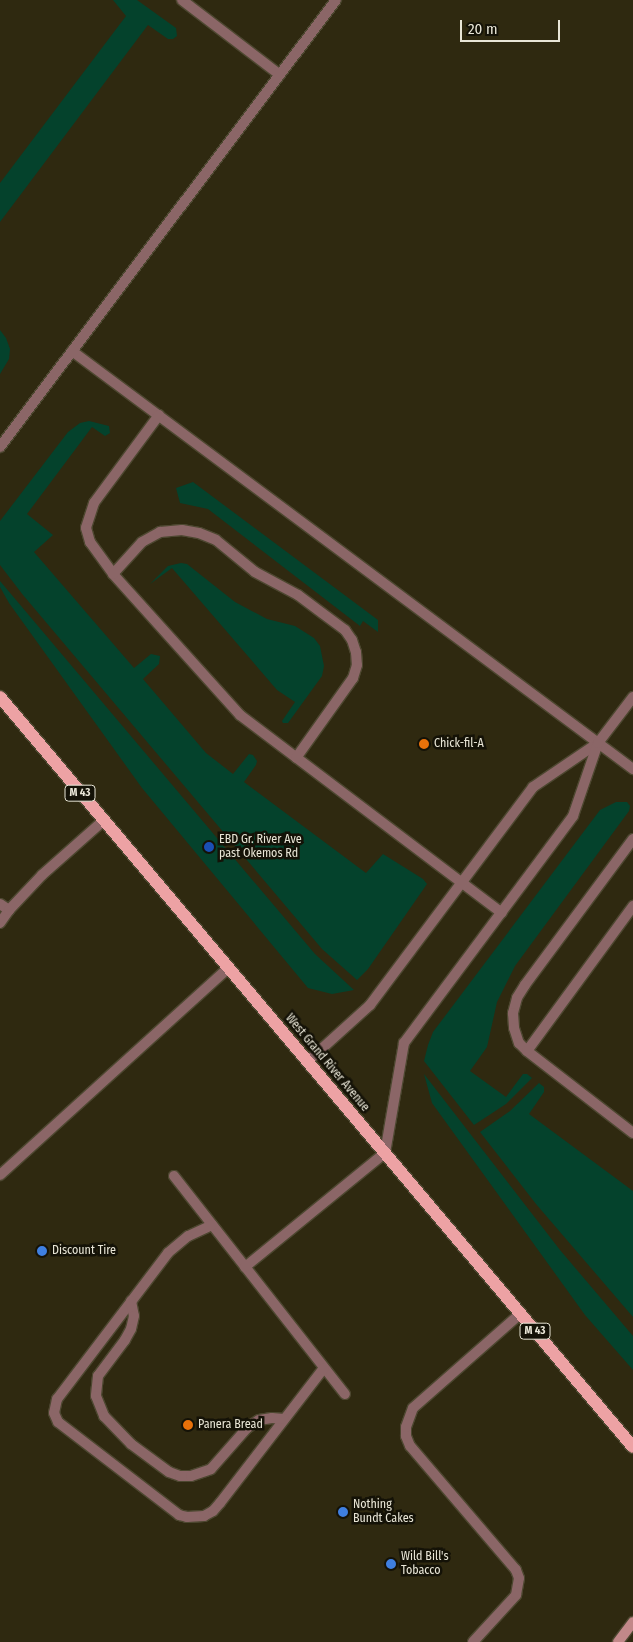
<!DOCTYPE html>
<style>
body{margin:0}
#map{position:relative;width:633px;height:1642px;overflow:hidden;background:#2f2910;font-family:"Fira Sans Condensed",sans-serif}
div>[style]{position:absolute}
.green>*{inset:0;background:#04422c}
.roads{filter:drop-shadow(1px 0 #4d4730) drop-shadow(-1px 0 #4d4730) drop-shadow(0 1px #4d4730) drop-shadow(0 -1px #4d4730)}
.lane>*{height:10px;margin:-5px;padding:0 5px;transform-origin:5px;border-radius:5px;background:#8b6667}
.secondary>*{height:10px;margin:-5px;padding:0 5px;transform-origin:5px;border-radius:5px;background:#c28889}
.primary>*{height:12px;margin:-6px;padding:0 6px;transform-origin:6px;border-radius:6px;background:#eda2a4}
.dots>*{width:14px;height:14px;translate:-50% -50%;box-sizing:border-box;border:2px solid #141207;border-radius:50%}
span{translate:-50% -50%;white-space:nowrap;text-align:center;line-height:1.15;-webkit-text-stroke:5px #141207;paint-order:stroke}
.shield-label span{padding:1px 4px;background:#141207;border:1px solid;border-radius:4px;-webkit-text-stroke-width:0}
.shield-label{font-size:11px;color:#e9e6d7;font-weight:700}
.poi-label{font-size:12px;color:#e9e6d7}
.left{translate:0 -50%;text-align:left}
.street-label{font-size:12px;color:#e9e6d7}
.scale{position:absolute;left:460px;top:20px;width:100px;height:22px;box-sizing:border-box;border:2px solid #e9e6d7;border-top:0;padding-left:6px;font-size:15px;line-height:18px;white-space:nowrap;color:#e9e6d7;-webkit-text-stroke:4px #141207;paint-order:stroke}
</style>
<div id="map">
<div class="green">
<i style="clip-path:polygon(113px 0,137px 0,176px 28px,177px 36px,173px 39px,168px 39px,148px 25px,0 222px,0 183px,126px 16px)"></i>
<i style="clip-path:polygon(0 330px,6px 338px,10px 349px,9px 359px,0 374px)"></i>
<i style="clip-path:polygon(89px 421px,109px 426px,110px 433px,105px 436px,92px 427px,27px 514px,53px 535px,34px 552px,134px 668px,151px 654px,160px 656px,159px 664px,143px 679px,206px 753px,233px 774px,249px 754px,253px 755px,257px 761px,256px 765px,244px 782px,366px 873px,383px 854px,423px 879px,427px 884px,368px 969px,357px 980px,322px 949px,23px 595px,0 565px,0 521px,68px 432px,80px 423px)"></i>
<i style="clip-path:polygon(193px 482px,378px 620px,378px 632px,363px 621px,360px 626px,208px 509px,180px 503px,176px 488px)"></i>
<i style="clip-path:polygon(181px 563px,187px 564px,235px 602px,267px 619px,295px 626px,314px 638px,320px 646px,324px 666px,322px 676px,288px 723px,283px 723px,282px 721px,295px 702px,277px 690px,172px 568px,150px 584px,168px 566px)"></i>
<i style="clip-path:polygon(0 581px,315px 954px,354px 990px,332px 994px,308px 988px,142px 788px,9px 603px,0 587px)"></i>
<i style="clip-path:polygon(616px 802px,627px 802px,630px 806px,629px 811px,515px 966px,497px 1002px,487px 1047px,470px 1071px,506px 1097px,523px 1074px,527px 1074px,532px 1078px,506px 1104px,474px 1125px,424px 1061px,428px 1045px,433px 1032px,600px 810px)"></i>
<i style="clip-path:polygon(424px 1074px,560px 1250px,633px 1336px,633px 1370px,585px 1315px,432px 1103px)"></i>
<i style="clip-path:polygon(539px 1083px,544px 1087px,544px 1092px,529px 1114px,633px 1191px,633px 1317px,536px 1204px,480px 1132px,510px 1111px)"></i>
</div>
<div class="roads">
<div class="lane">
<i style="left:182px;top:0;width:123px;rotate:37.4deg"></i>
<i style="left:72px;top:351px;width:700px;rotate:36.69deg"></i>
<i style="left:159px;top:415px;width:109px;rotate:126.5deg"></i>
<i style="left:94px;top:503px;width:26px;rotate:108deg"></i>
<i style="left:86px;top:528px;width:15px;rotate:74deg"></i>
<i style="left:90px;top:542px;width:39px;rotate:54deg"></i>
<i style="left:113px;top:574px;width:190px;rotate:48deg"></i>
<i style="left:240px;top:715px;width:328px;rotate:37.1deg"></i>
<i style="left:0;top:447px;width:559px;rotate:-53.07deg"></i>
<i style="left:113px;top:574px;width:43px;rotate:-47.8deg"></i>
<i style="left:142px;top:542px;width:21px;rotate:-29deg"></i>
<i style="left:160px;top:532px;width:22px;rotate:-5deg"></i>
<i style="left:182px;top:530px;width:17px;rotate:10deg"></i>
<i style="left:199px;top:533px;width:18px;rotate:22deg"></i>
<i style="left:216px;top:540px;width:50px;rotate:39.4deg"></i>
<i style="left:255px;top:572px;width:49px;rotate:28.1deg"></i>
<i style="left:298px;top:595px;width:59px;rotate:36.7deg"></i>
<i style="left:345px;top:630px;width:12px;rotate:55deg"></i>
<i style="left:352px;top:640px;width:13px;rotate:72deg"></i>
<i style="left:356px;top:652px;width:13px;rotate:86deg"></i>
<i style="left:357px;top:665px;width:14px;rotate:107deg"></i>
<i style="left:353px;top:678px;width:98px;rotate:125.5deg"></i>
<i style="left:633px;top:839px;width:182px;rotate:126.5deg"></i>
<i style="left:525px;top:985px;width:15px;rotate:122deg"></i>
<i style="left:517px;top:998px;width:16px;rotate:105deg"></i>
<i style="left:513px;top:1013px;width:15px;rotate:86deg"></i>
<i style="left:514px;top:1028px;width:16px;rotate:72deg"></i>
<i style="left:519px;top:1043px;width:11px;rotate:45deg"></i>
<i style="left:527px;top:1051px;width:134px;rotate:37.7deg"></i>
<i style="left:0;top:904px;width:11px;rotate:34deg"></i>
<i style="left:0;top:923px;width:16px;rotate:-55deg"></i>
<i style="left:9px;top:910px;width:48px;rotate:-46.7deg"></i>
<i style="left:42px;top:875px;width:83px;rotate:-41.6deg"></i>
<i style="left:527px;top:1051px;width:180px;rotate:-53.8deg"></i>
<i style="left:307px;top:1062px;width:85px;rotate:-42.1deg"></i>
<i style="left:370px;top:1005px;width:272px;rotate:-53.2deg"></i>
<i style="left:533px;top:787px;width:78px;rotate:-34.1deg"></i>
<i style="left:0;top:1175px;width:308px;rotate:-42.2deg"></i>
<i style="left:174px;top:1176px;width:277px;rotate:51.9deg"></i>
<i style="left:212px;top:1225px;width:26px;rotate:155deg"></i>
<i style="left:188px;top:1236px;width:26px;rotate:140deg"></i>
<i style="left:168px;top:1253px;width:183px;rotate:127.2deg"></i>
<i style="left:57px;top:1399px;width:14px;rotate:102deg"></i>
<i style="left:54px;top:1413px;width:10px;rotate:66deg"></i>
<i style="left:58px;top:1422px;width:153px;rotate:37.5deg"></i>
<i style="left:179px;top:1515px;width:8px;rotate:14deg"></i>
<i style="left:187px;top:1517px;width:17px;rotate:-3deg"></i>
<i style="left:204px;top:1516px;width:10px;rotate:-29deg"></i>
<i style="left:213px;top:1511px;width:11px;rotate:-49deg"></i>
<i style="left:220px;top:1503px;width:170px;rotate:-52.4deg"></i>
<i style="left:245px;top:1267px;width:181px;rotate:-39.2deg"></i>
<i style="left:385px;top:1153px;width:112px;rotate:-80.2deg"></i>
<i style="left:404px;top:1043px;width:283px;rotate:-53.3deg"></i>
<i style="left:573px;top:816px;width:77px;rotate:-71.1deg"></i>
<i style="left:598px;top:743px;width:58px;rotate:-52.7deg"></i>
<i style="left:131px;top:1301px;width:15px;rotate:79deg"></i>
<i style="left:134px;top:1316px;width:13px;rotate:103deg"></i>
<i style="left:131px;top:1329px;width:13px;rotate:119deg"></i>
<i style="left:125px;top:1340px;width:45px;rotate:126.9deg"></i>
<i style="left:98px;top:1376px;width:20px;rotate:96deg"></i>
<i style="left:96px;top:1396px;width:22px;rotate:68deg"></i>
<i style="left:104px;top:1416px;width:39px;rotate:46deg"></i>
<i style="left:131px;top:1444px;width:47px;rotate:36.4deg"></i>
<i style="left:169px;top:1472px;width:12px;rotate:20deg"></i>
<i style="left:180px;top:1476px;width:11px"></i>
<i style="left:191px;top:1476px;width:21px;rotate:-19deg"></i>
<i style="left:211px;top:1469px;width:55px;rotate:-48.7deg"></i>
<i style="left:247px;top:1428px;width:14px;rotate:-34deg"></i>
<i style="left:259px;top:1420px;width:13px;rotate:-9deg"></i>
<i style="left:272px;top:1418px;width:12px;rotate:5deg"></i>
<i style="left:473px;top:1642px;width:64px;rotate:-47.5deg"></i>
<i style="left:516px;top:1595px;width:17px;rotate:-80deg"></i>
<i style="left:519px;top:1578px;width:9px;rotate:-111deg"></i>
<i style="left:516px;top:1570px;width:163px;rotate:-130.5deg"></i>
<i style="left:410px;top:1446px;width:11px;rotate:-112deg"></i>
<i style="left:406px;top:1436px;width:9px;rotate:-90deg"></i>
<i style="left:406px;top:1427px;width:20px;rotate:-70deg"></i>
<i style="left:413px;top:1408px;width:142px;rotate:-41.3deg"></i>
</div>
<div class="secondary">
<i style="left:618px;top:1642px;width:25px;rotate:-53deg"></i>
</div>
<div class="primary">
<i style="left:0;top:697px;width:981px;rotate:49.84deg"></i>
</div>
</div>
<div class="dots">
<i style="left:424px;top:744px;background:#e8710a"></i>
<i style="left:209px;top:847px;background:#1a4fb4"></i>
<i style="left:42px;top:1251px;background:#3f7fe0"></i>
<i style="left:188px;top:1425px;background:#e8710a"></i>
<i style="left:343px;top:1512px;background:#3f7fe0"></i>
<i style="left:391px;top:1564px;background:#3f7fe0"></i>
</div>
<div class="shield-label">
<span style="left:80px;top:793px">M 43</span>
<span style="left:535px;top:1331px">M 43</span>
</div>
<div class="poi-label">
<span class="left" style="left:434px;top:744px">Chick-fil-A</span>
<span class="left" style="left:219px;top:847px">EBD Gr. River Ave<br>past Okemos Rd</span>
<span class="left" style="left:52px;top:1251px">Discount Tire</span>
<span class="left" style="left:198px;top:1425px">Panera Bread</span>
<span class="left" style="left:353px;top:1512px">Nothing<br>Bundt Cakes</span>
<span class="left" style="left:401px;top:1564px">Wild Bill's<br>Tobacco</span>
</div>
<div class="street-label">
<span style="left:327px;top:1063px;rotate:50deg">West Grand River Avenue</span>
</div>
<div class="scale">20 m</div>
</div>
